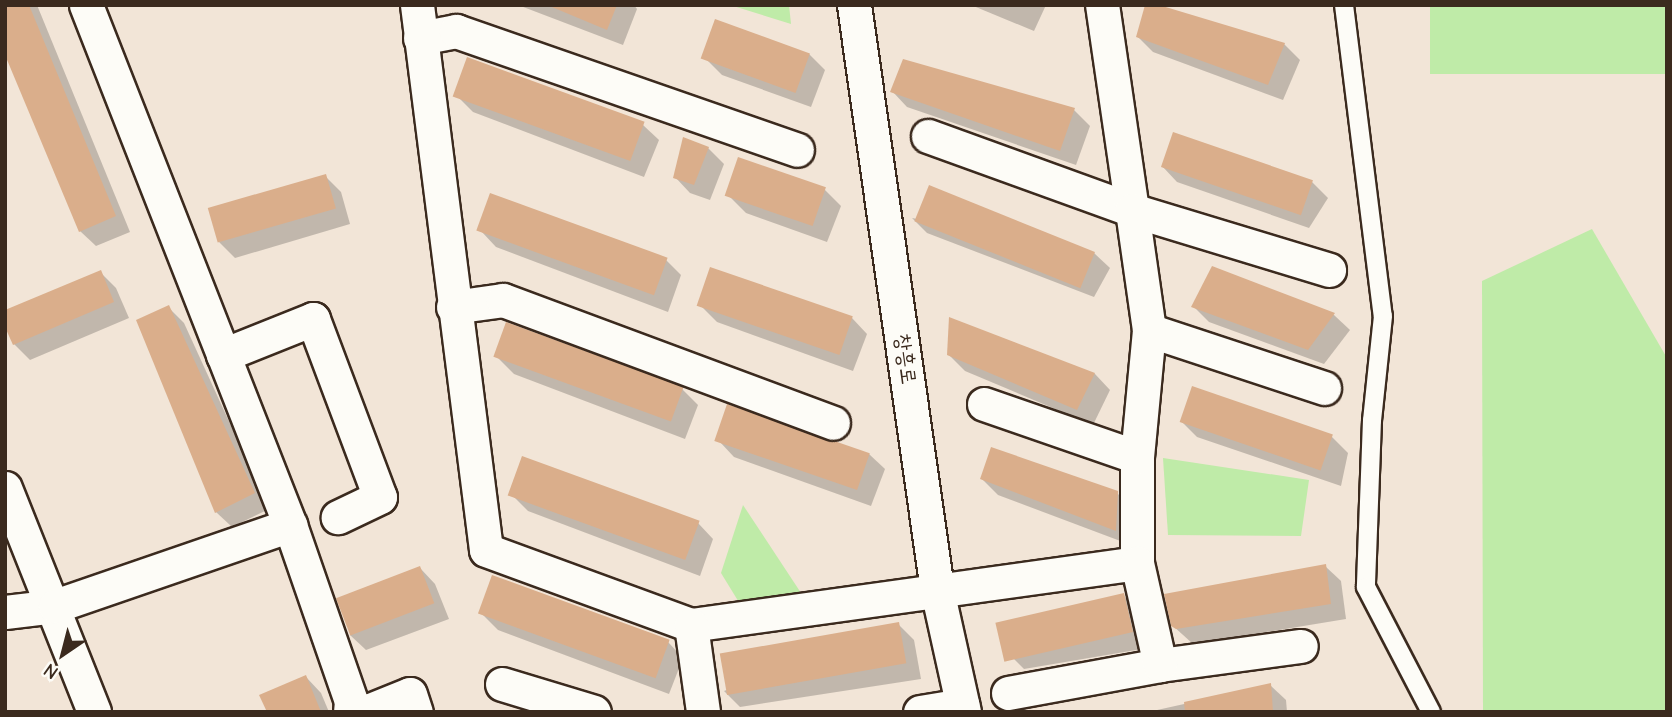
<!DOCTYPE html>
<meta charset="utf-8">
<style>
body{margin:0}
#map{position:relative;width:1672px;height:717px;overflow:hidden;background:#f2e5d7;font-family:"Comic Neue","Poor Story",sans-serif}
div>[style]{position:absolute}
.green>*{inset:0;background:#bfeba8;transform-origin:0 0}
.shadow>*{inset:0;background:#0003}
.building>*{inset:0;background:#daae8b;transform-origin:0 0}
.roads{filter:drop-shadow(2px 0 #3b2a1e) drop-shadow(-2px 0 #3b2a1e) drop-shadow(0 2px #3b2a1e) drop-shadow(0 -2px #3b2a1e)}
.service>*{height:18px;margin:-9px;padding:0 9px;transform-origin:9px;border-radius:9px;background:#fdfcf7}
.minor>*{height:33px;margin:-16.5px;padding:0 16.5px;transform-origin:16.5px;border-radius:16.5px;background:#fdfcf7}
span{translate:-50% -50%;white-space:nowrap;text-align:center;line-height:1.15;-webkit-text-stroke:5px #fdfcf7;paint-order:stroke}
.street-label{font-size:21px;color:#3b2a1e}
.frame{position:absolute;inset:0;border:7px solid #3b2a1e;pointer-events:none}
.north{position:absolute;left:28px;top:619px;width:70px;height:70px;-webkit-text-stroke:5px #fdfcf7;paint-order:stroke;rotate:215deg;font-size:19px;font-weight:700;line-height:28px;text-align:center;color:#3b2a1e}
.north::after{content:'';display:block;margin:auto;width:24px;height:32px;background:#3b2a1e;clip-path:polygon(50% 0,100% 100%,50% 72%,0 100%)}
</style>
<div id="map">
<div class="green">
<i style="clip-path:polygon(730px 5px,789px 5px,791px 24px)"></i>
<i style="left:1430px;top:5px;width:237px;height:69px"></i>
<i style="clip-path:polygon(1592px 229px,1667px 358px,1667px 712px,1483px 712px,1482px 281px)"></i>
<i style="clip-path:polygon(1163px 458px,1309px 480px,1301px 536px,1168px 535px)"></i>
<i style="clip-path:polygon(743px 505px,803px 596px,740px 604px,721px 573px)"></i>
</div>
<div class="shadow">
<i style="clip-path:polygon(5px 5px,37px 5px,130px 232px,96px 246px,80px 231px)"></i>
<i style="clip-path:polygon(518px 5px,634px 5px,637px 9px,623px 45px)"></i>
<i style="clip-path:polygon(971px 5px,1046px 5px,1034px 31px)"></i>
<i style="clip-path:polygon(1138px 37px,1284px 44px,1300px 60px,1283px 100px,1153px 52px)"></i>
<i style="clip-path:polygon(809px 54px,825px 70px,811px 107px,722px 75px,706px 59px)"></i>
<i style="clip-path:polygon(892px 91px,1074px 110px,1090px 126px,1076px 165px,907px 107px)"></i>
<i style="clip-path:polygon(457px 96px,643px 125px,659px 140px,644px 177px,473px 112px)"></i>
<i style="clip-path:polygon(1174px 134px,1312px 182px,1328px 198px,1309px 228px,1177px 182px,1162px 166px)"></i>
<i style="clip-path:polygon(708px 148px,724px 164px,710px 200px,690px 193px,675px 177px)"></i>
<i style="clip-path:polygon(325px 176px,341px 192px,350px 224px,235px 258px,219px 242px)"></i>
<i style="clip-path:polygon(825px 190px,841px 206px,827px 242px,746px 213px,730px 197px)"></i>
<i style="clip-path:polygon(912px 218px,1094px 253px,1110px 268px,1094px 297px,927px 233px)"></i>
<i style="clip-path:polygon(481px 231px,666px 260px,681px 275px,668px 312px,496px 247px)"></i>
<i style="clip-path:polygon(1213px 268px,1334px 315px,1350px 330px,1324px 364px,1209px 322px,1193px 306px)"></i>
<i style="clip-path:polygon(711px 269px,852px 318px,867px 334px,853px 371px,717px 322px,701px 306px)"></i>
<i style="clip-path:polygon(100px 272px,116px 288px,129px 318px,30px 360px,14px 344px)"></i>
<i style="clip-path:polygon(168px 307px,184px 323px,269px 509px,232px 527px,216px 512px)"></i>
<i style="clip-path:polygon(951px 319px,1095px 374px,1110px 390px,1093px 425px,965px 371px,949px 355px)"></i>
<i style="clip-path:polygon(498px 358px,682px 389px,698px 405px,685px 439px,514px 374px)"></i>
<i style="clip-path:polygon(1181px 421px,1332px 437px,1348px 453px,1341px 486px,1197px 437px)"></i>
<i style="clip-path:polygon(719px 441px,869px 454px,885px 469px,871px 506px,734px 457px)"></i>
<i style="clip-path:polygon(982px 479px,1117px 493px,1133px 509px,1131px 545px,998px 495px)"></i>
<i style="clip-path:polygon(512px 495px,698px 523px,713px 539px,700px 576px,528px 511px)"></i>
<i style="clip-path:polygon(1325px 566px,1341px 581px,1346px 619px,1193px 644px,1172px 625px)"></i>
<i style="clip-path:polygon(420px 568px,435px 584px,449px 619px,366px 650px,350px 635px)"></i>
<i style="clip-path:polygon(1123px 595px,1139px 611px,1148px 648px,1024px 669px,1008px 653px)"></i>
<i style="clip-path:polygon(482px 614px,668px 642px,683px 658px,669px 694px,498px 630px)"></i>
<i style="clip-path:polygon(898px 624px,914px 640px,921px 679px,740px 707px,724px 691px)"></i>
<i style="clip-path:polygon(306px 677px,321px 693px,329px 712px,268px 712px)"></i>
<i style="clip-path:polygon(1270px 685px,1286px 700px,1287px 712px,1148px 712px)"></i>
</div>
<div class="building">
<i style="clip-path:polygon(5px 5px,29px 5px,116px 216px,79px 232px,5px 55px)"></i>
<i style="clip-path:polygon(547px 5px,617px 5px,607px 30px)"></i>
<i style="clip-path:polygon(1145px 5px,1159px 5px,1285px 43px,1268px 85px,1136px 37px)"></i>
<i style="left:715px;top:19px;width:101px;height:42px;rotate:20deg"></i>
<i style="left:467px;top:57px;width:189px;height:42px;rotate:20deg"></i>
<i style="clip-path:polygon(903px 59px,1075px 108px,1060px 151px,890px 92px)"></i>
<i style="left:1173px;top:132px;width:148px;height:37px;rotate:19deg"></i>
<i style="clip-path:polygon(683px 137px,709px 147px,694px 185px,673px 178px)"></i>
<i style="left:738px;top:157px;width:93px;height:41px;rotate:19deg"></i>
<i style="left:326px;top:174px;width:36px;height:123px;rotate:74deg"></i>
<i style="left:929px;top:185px;width:179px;height:39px;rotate:22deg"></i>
<i style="left:490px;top:193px;width:189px;height:40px;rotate:20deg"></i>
<i style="clip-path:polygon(1212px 266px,1335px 313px,1308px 350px,1191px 307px)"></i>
<i style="left:710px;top:267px;width:151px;height:41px;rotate:19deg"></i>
<i style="clip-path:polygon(101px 270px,114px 302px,13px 345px,5px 327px,5px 310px)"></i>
<i style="clip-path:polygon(169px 305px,255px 493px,215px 513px,136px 320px)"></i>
<i style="clip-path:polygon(949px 317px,1095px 373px,1077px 410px,947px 355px)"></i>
<i style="left:506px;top:322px;width:189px;height:37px;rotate:20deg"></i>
<i style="left:1192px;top:386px;width:149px;height:38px;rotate:19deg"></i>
<i style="left:727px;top:404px;width:151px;height:39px;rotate:19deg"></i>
<i style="clip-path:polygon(991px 447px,1118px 491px,1116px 531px,980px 479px)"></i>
<i style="left:522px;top:456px;width:189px;height:42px;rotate:20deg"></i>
<i style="clip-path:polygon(1326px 564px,1331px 604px,1176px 629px,1171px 626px,1164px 594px)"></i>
<i style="left:420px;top:566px;width:40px;height:90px;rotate:69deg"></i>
<i style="left:492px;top:575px;width:189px;height:41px;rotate:20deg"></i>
<i style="left:1124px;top:593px;width:40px;height:132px;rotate:77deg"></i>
<i style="left:899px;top:622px;width:42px;height:182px;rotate:80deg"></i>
<i style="clip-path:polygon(306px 675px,321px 712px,267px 712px,259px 695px)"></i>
<i style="clip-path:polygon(1271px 683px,1273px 712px,1185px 712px,1184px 702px)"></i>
</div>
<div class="roads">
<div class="service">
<i style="left:1344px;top:5px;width:313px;rotate:82.9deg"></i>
<i style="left:1383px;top:316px;width:105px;rotate:96deg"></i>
<i style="left:1372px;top:420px;width:167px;rotate:92.1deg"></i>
<i style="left:1366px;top:587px;width:141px;rotate:62.5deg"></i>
</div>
<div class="minor">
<i style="left:86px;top:5px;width:559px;rotate:68.58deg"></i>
<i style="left:290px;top:525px;width:186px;rotate:70.9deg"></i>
<i style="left:351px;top:701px;width:11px;rotate:95deg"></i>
<i style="left:417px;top:5px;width:549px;rotate:82.78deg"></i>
<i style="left:486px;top:550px;width:218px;rotate:20.1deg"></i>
<i style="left:691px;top:625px;width:450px;rotate:-7.9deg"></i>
<i style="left:1137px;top:563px;width:106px;rotate:-90deg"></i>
<i style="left:854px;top:5px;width:591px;rotate:81.92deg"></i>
<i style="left:937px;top:590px;width:125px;rotate:77.5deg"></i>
<i style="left:420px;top:38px;width:37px;rotate:-11deg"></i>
<i style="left:456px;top:31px;width:361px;rotate:19.2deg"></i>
<i style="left:928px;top:136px;width:217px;rotate:19.9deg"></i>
<i style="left:1132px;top:210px;width:207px;rotate:-98.3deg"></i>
<i style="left:453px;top:307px;width:50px;rotate:-8deg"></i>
<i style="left:503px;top:300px;width:352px;rotate:20.4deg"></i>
<i style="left:223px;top:355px;width:97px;rotate:-21.8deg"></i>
<i style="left:313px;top:319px;width:190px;rotate:69.4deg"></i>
<i style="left:380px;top:497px;width:47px;rotate:154.5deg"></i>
<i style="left:1324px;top:388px;width:184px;rotate:-161.7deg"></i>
<i style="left:1149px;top:330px;width:121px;rotate:-98.1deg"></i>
<i style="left:1132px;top:210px;width:206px;rotate:16.9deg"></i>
<i style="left:984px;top:404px;width:162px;rotate:19.1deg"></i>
<i style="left:1137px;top:457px;width:128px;rotate:-84.6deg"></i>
<i style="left:5px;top:488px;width:241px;rotate:68.3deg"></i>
<i style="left:5px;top:612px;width:50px;rotate:-6.8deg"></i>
<i style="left:55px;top:606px;width:249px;rotate:-19deg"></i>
<i style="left:691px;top:625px;width:88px;rotate:82.1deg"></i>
<i style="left:1160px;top:665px;width:142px;rotate:-7.7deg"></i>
<i style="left:502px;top:684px;width:96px;rotate:16.9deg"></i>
<i style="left:1008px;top:693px;width:155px;rotate:-10.4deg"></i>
<i style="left:1160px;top:665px;width:105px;rotate:-102.7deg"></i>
<i style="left:365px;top:712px;width:48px;rotate:-21.8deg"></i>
<i style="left:410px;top:694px;width:19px;rotate:72deg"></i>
<i style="left:920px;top:712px;width:43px;rotate:-9.5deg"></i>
</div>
</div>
<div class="street-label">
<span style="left:906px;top:359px;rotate:82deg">창흥로</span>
</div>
<div class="frame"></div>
<div class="north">N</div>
</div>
